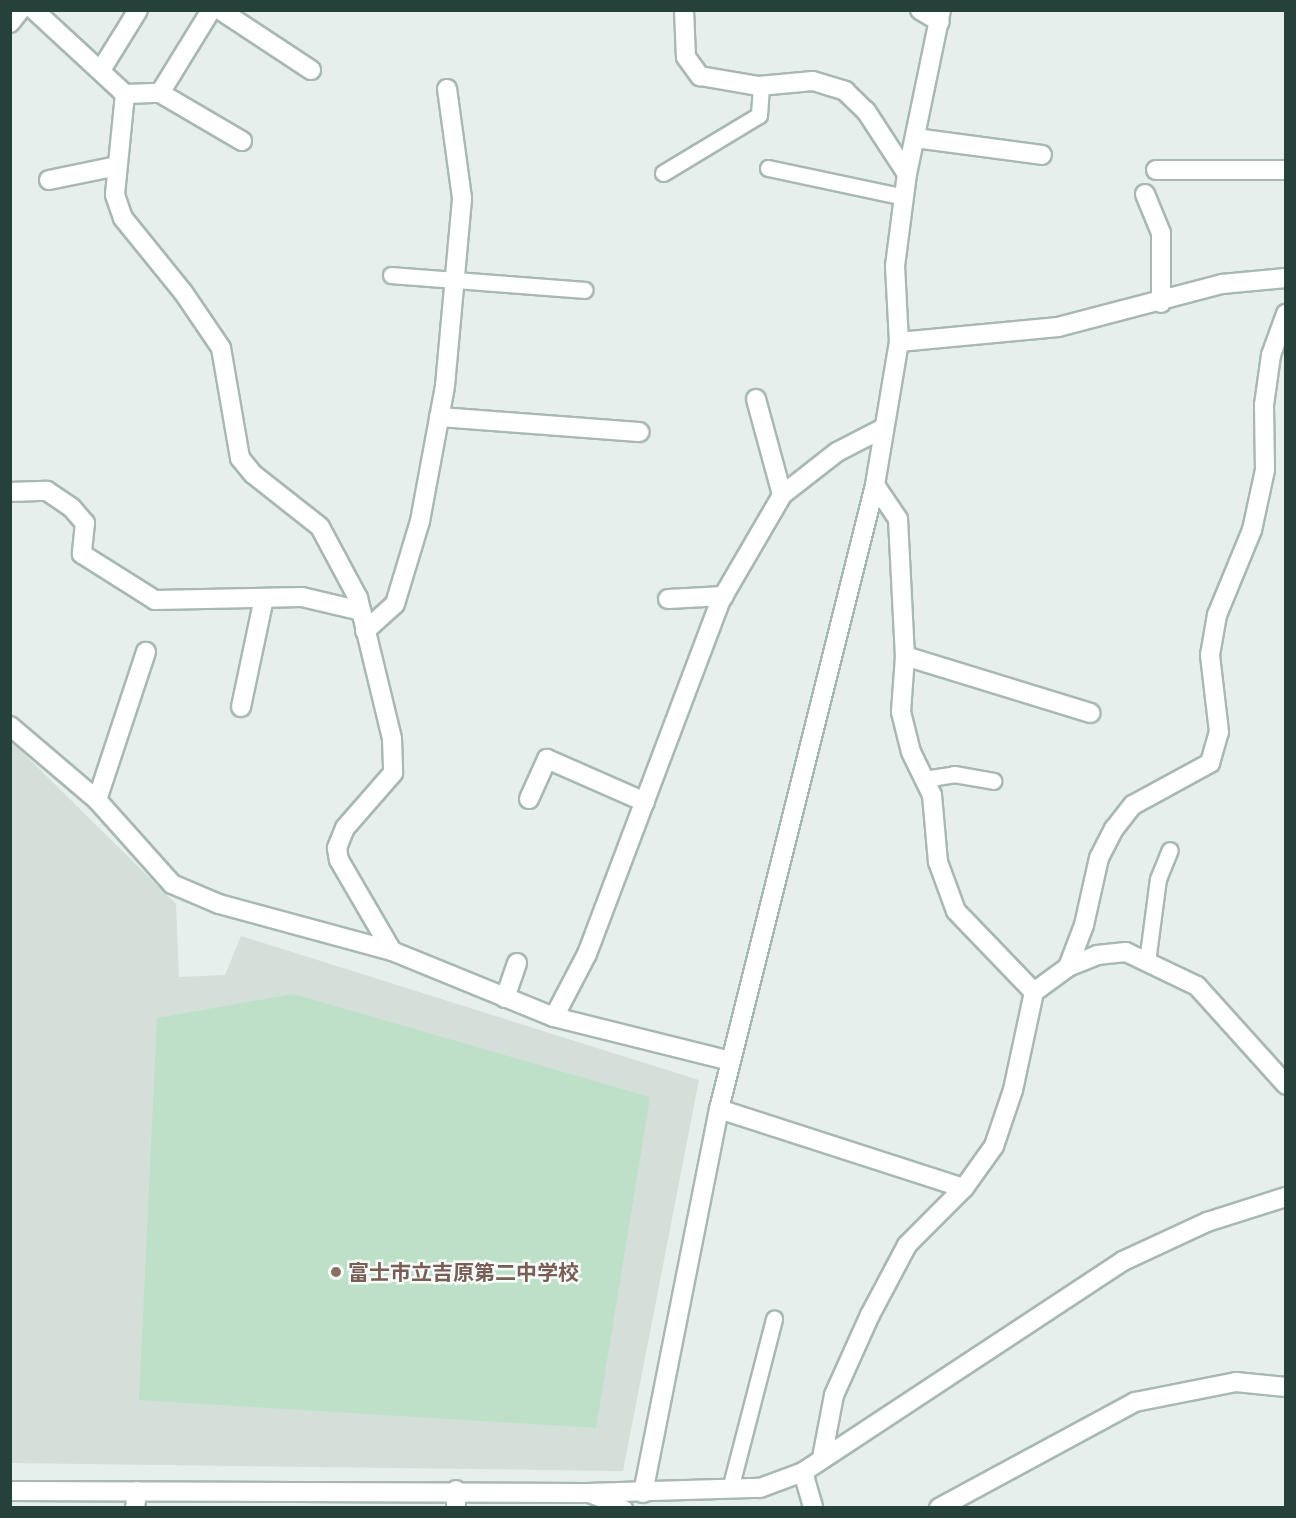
<!DOCTYPE html>
<meta charset="utf-8">
<style>
body{margin:0}
#map{position:relative;width:1296px;height:1518px;overflow:hidden;background:#e6efeb;font-family:Ubuntu,"Noto Sans JP",sans-serif}
div>[style]{position:absolute}
.built>*{inset:0;background:#d4dfda}
.green>*{inset:0;background:#bfe0c8}
.roads{filter:drop-shadow(2px 0 #a8b8b2) drop-shadow(-2px 0 #a8b8b2) drop-shadow(0 2px #a8b8b2) drop-shadow(0 -2px #a8b8b2)}
.service>*{height:15px;margin:-7.5px;padding:0 7.5px;transform-origin:7.5px;border-radius:7.5px;background:#fff}
.minor>*{height:18px;margin:-9px;padding:0 9px;transform-origin:9px;border-radius:9px;background:#fff}
.tertiary>*{height:18px;margin:-9px;padding:0 9px;transform-origin:9px;border-radius:9px;background:#fff}
.dots>*{width:16px;height:16px;translate:-50% -50%;box-sizing:border-box;border:3px solid #f7fbf9;border-radius:50%}
span{translate:-50% -50%;white-space:nowrap;text-align:center;line-height:1.15;-webkit-text-stroke:5px #f7fbf9;paint-order:stroke}
.education-label{font-size:21px;color:#785e54;font-weight:700}
.left{translate:0 -50%;text-align:left}
.frame{position:absolute;inset:0;border:12px solid #24423a;pointer-events:none}
</style>
<div id="map">
<div class="built">
<i style="clip-path:polygon(10px 740px,176px 904px,179px 977px,225px 975px,241px 936px,699px 1080px,623px 1471px,11px 1463px)"></i>
</div>
<div class="green">
<i style="clip-path:polygon(293px 994px,650px 1097px,596px 1428px,139px 1400px,157px 1018px)"></i>
</div>
<div class="roads">
<div class="service">
<i style="left:768px;top:168px;width:139px;rotate:12deg"></i>
<i style="left:663px;top:173px;width:112px;rotate:-31.1deg"></i>
<i style="left:759px;top:115px;width:29px;rotate:-86deg"></i>
<i style="left:391px;top:275px;width:194px;rotate:4.4deg"></i>
<i style="left:924px;top:779px;width:30px;rotate:-9deg"></i>
<i style="left:954px;top:774px;width:40px;rotate:10deg"></i>
<i style="left:1147px;top:962px;width:84px;rotate:-82.5deg"></i>
<i style="left:1158px;top:879px;width:31px;rotate:-68deg"></i>
<i style="left:730px;top:1489px;width:176px;rotate:-75.5deg"></i>
<i style="left:589px;top:1494px;width:38px;rotate:22deg"></i>
</div>
<div class="minor">
<i style="left:34px;top:10px;width:124px;rotate:42.7deg"></i>
<i style="left:125px;top:94px;width:101px;rotate:95.7deg"></i>
<i style="left:115px;top:195px;width:24px;rotate:71deg"></i>
<i style="left:123px;top:218px;width:95px;rotate:51deg"></i>
<i style="left:183px;top:292px;width:68px;rotate:55.8deg"></i>
<i style="left:221px;top:348px;width:112px;rotate:80.2deg"></i>
<i style="left:240px;top:458px;width:21px;rotate:51deg"></i>
<i style="left:253px;top:474px;width:85px;rotate:38.3deg"></i>
<i style="left:320px;top:527px;width:81px;rotate:61.8deg"></i>
<i style="left:358px;top:598px;width:145px;rotate:76.4deg"></i>
<i style="left:392px;top:739px;width:34px;rotate:88deg"></i>
<i style="left:393px;top:773px;width:73px;rotate:131.1deg"></i>
<i style="left:345px;top:828px;width:22px;rotate:112deg"></i>
<i style="left:337px;top:848px;width:12px;rotate:81deg"></i>
<i style="left:339px;top:860px;width:105px;rotate:59.8deg"></i>
<i style="left:220px;top:10px;width:109px;rotate:33.4deg"></i>
<i style="left:684px;top:10px;width:47px;rotate:87.6deg"></i>
<i style="left:686px;top:57px;width:24px;rotate:54deg"></i>
<i style="left:700px;top:76px;width:60px;rotate:9.6deg"></i>
<i style="left:759px;top:86px;width:54px;rotate:-5.3deg"></i>
<i style="left:813px;top:81px;width:34px;rotate:17deg"></i>
<i style="left:845px;top:91px;width:29px;rotate:44deg"></i>
<i style="left:866px;top:111px;width:75px;rotate:56.9deg"></i>
<i style="left:920px;top:10px;width:23px;rotate:31deg"></i>
<i style="left:10px;top:23px;width:16px;rotate:-52deg"></i>
<i style="left:101px;top:70px;width:70px;rotate:-58.3deg"></i>
<i style="left:160px;top:93px;width:95px;rotate:30.3deg"></i>
<i style="left:125px;top:94px;width:35px;rotate:-2deg"></i>
<i style="left:160px;top:93px;width:97px;rotate:-58.4deg"></i>
<i style="left:915px;top:138px;width:128px;rotate:7.6deg"></i>
<i style="left:1156px;top:170px;width:130px"></i>
<i style="left:49px;top:180px;width:69px;rotate:-11.6deg"></i>
<i style="left:1145px;top:194px;width:42px;rotate:67.7deg"></i>
<i style="left:1161px;top:233px;width:70px;rotate:90deg"></i>
<i style="left:899px;top:342px;width:160px;rotate:-5.4deg"></i>
<i style="left:1058px;top:327px;width:170px;rotate:-14.7deg"></i>
<i style="left:1222px;top:284px;width:64px;rotate:-5.4deg"></i>
<i style="left:756px;top:399px;width:99px;rotate:74.8deg"></i>
<i style="left:439px;top:417px;width:201px;rotate:4.3deg"></i>
<i style="left:875px;top:485px;width:41px;rotate:55.9deg"></i>
<i style="left:898px;top:519px;width:137px;rotate:87.1deg"></i>
<i style="left:905px;top:656px;width:56px;rotate:94.1deg"></i>
<i style="left:901px;top:712px;width:41px;rotate:76deg"></i>
<i style="left:911px;top:752px;width:48px;rotate:64deg"></i>
<i style="left:932px;top:795px;width:67px;rotate:84.9deg"></i>
<i style="left:938px;top:862px;width:52px;rotate:69.8deg"></i>
<i style="left:956px;top:911px;width:112px;rotate:46.1deg"></i>
<i style="left:10px;top:492px;width:37px;rotate:-2deg"></i>
<i style="left:47px;top:491px;width:29px;rotate:34deg"></i>
<i style="left:71px;top:507px;width:21px;rotate:49deg"></i>
<i style="left:85px;top:523px;width:31px;rotate:96deg"></i>
<i style="left:82px;top:554px;width:86px;rotate:32.2deg"></i>
<i style="left:155px;top:600px;width:147px;rotate:-1.2deg"></i>
<i style="left:302px;top:597px;width:61px;rotate:13.3deg"></i>
<i style="left:668px;top:599px;width:56px;rotate:-3.1deg"></i>
<i style="left:365px;top:631px;width:40px;rotate:-42deg"></i>
<i style="left:395px;top:604px;width:87px;rotate:-73.2deg"></i>
<i style="left:420px;top:521px;width:137px;rotate:-79.5deg"></i>
<i style="left:445px;top:386px;width:189px;rotate:-84.8deg"></i>
<i style="left:462px;top:198px;width:110px;rotate:-97.8deg"></i>
<i style="left:905px;top:656px;width:194px;rotate:17.1deg"></i>
<i style="left:241px;top:707px;width:111px;rotate:-78.1deg"></i>
<i style="left:10px;top:726px;width:114px;rotate:40.4deg"></i>
<i style="left:97px;top:800px;width:113px;rotate:48.2deg"></i>
<i style="left:172px;top:884px;width:51px;rotate:23.1deg"></i>
<i style="left:219px;top:904px;width:179px;rotate:15.2deg"></i>
<i style="left:392px;top:951px;width:175px;rotate:22.2deg"></i>
<i style="left:554px;top:1017px;width:181px;rotate:14deg"></i>
<i style="left:529px;top:799px;width:44px;rotate:-65.8deg"></i>
<i style="left:547px;top:759px;width:107px;rotate:23.7deg"></i>
<i style="left:97px;top:800px;width:156px;rotate:-71.7deg"></i>
<i style="left:1068px;top:967px;width:45px;rotate:-69.1deg"></i>
<i style="left:1084px;top:925px;width:69px;rotate:-77.4deg"></i>
<i style="left:1099px;top:858px;width:33px;rotate:-63deg"></i>
<i style="left:1114px;top:829px;width:31px;rotate:-52deg"></i>
<i style="left:1133px;top:805px;width:88px;rotate:-28.6deg"></i>
<i style="left:1210px;top:763px;width:32px;rotate:-74deg"></i>
<i style="left:1219px;top:732px;width:78px;rotate:-96.7deg"></i>
<i style="left:1210px;top:655px;width:41px;rotate:-80.1deg"></i>
<i style="left:1217px;top:615px;width:92px;rotate:-67.6deg"></i>
<i style="left:1252px;top:530px;width:61px;rotate:-77.8deg"></i>
<i style="left:1265px;top:470px;width:65px;rotate:-90.9deg"></i>
<i style="left:1264px;top:405px;width:50px;rotate:-82deg"></i>
<i style="left:1271px;top:355px;width:44px;rotate:-69.9deg"></i>
<i style="left:505px;top:998px;width:37px;rotate:-71deg"></i>
<i style="left:554px;top:1017px;width:71px;rotate:-62.4deg"></i>
<i style="left:587px;top:954px;width:379px;rotate:-69.3deg"></i>
<i style="left:721px;top:600px;width:121px;rotate:-59.8deg"></i>
<i style="left:782px;top:495px;width:70px;rotate:-38deg"></i>
<i style="left:837px;top:452px;width:53px;rotate:-27.1deg"></i>
<i style="left:719px;top:1109px;width:257px;rotate:17.9deg"></i>
<i style="left:822px;top:1458px;width:64px;rotate:-79.2deg"></i>
<i style="left:834px;top:1395px;width:88px;rotate:-65.8deg"></i>
<i style="left:870px;top:1315px;width:79px;rotate:-62.1deg"></i>
<i style="left:907px;top:1245px;width:81px;rotate:-45deg"></i>
<i style="left:964px;top:1188px;width:52px;rotate:-54.5deg"></i>
<i style="left:994px;top:1146px;width:59px;rotate:-71.3deg"></i>
<i style="left:1013px;top:1090px;width:100px;rotate:-77.9deg"></i>
<i style="left:1034px;top:992px;width:42px;rotate:-36.3deg"></i>
<i style="left:1068px;top:967px;width:31px;rotate:-22deg"></i>
<i style="left:1097px;top:955px;width:29px;rotate:-6deg"></i>
<i style="left:1126px;top:952px;width:79px;rotate:25.6deg"></i>
<i style="left:1197px;top:986px;width:133px;rotate:48deg"></i>
<i style="left:803px;top:1472px;width:37px;rotate:74deg"></i>
<i style="left:135px;top:1508px;width:17px;rotate:-83deg"></i>
<i style="left:456px;top:1508px;width:18px;rotate:-90deg"></i>
<i style="left:939px;top:1508px;width:223px;rotate:-28.4deg"></i>
<i style="left:1135px;top:1402px;width:103px;rotate:-11.2deg"></i>
<i style="left:1236px;top:1382px;width:50px;rotate:5.7deg"></i>
</div>
<div class="tertiary">
<i style="left:10px;top:1491px;width:577px;rotate:0.2deg"></i>
<i style="left:587px;top:1493px;width:173px;rotate:-1.7deg"></i>
<i style="left:760px;top:1488px;width:46px;rotate:-20.4deg"></i>
<i style="left:803px;top:1472px;width:383px;rotate:-33.4deg"></i>
<i style="left:1123px;top:1261px;width:93px;rotate:-24.9deg"></i>
<i style="left:1207px;top:1222px;width:83px;rotate:-17.6deg"></i>
<i style="left:643px;top:1493px;width:391px;rotate:-78.8deg"></i>
<i style="left:719px;top:1109px;width:643px;rotate:-75.96deg"></i>
<i style="left:875px;top:485px;width:145px;rotate:-80.5deg"></i>
<i style="left:899px;top:342px;width:76px;rotate:-93deg"></i>
<i style="left:895px;top:266px;width:93px;rotate:-82.6deg"></i>
<i style="left:907px;top:174px;width:167px;rotate:-78.3deg"></i>
</div>
</div>
<div class="dots">
<i style="left:336px;top:1272px;background:#8d6e63"></i>
</div>
<div class="education-label">
<span class="left" style="left:348px;top:1272px">富士市立吉原第二中学校</span>
</div>
<div class="frame"></div>
</div>
